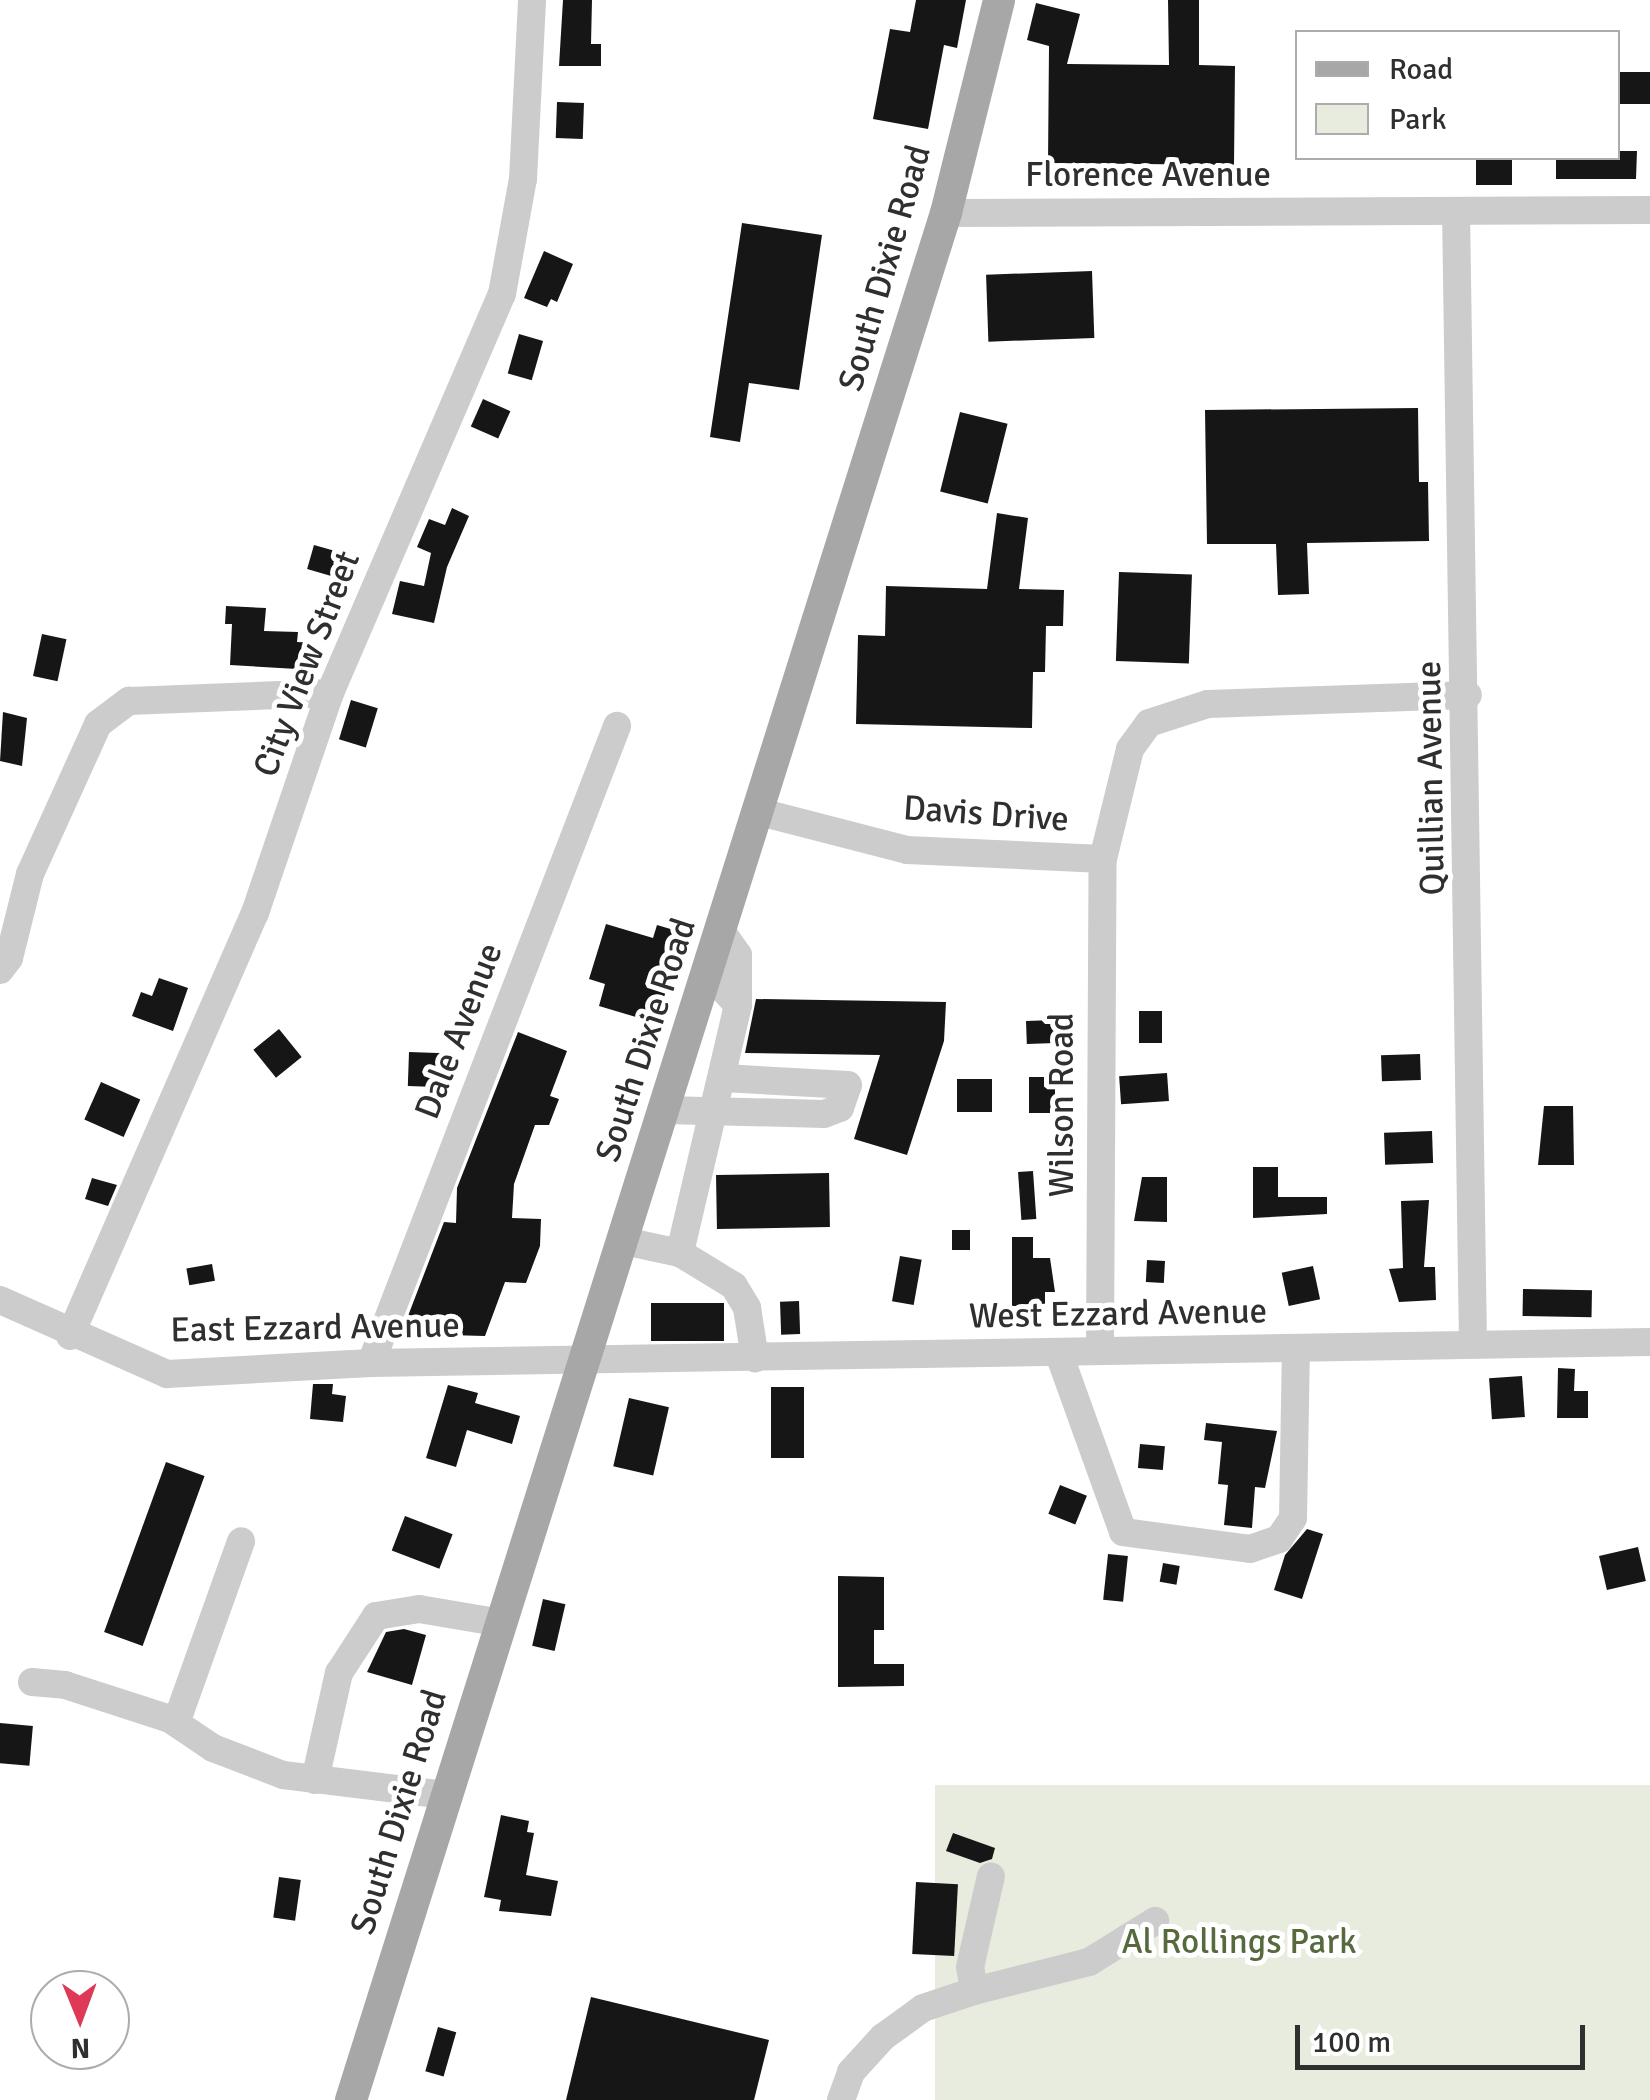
<!DOCTYPE html>
<style>
body{margin:0}
#map{position:relative;width:1650px;height:2100px;overflow:hidden;background:#fff;font-family:Signika,sans-serif}
div>[style]{position:absolute}
.green>*{inset:0;background:#e7ecde;transform-origin:0 0}
.building>*{inset:0;background:#161616;transform-origin:0 0}
.minor>*{height:28px;margin:-14px;padding:0 14px;transform-origin:14px;border-radius:14px;background:#ccc}
.major>*{height:32px;margin:-16px;padding:0 16px;transform-origin:16px;border-radius:16px;background:#a7a7a7}
span{translate:-50% -50%;white-space:nowrap;text-align:center;line-height:1.15;-webkit-text-stroke:10px #fff;paint-order:stroke}
.street-label{font-size:35px;color:#2f2f2f}
.park-label{font-size:35px;color:#576a3e}
.legend{position:absolute;left:1295px;top:30px;width:325px;height:130px;box-sizing:border-box;background:#fff;border:2px solid #acacac;margin:0;padding:12px 18px;list-style:none;font-size:30px;color:#2f2f2f}
.legend li{display:flex;align-items:center;gap:20px;height:50px}
.legend b{width:50px;border:2px solid #acacac}
.north{position:absolute;left:30px;top:1970px;width:100px;height:100px;box-sizing:border-box;background:#fff;border:2px solid #acacac;border-radius:50%;rotate:179deg;font-size:28px;font-weight:700;line-height:40px;text-align:center;color:#2f2f2f}
.north::after{content:'';display:block;margin:auto;width:35px;height:45px;background:#df3958;clip-path:polygon(50% 0,100% 100%,50% 72%,0 100%)}
.scale{position:absolute;left:1295px;top:2025px;width:290px;height:45px;box-sizing:border-box;border:5px solid #2f2f2f;border-top:0;padding-left:12px;font-size:30px;line-height:35px;white-space:nowrap;color:#2f2f2f;-webkit-text-stroke:8px #fff;paint-order:stroke}
</style>
<div id="map">
<div class="green">
<i style="left:935px;top:1785px;width:715px;height:333px"></i>
</div>
<div class="building">
<i style="clip-path:polygon(563px 0,592px 0,591px 44px,601px 44px,601px 66px,559px 66px)"></i>
<i style="clip-path:polygon(916px 0,966px 0,957px 48px,944px 45px,928px 129px,873px 119px,890px 29px,910px 32px)"></i>
<i style="clip-path:polygon(1168px 0,1199px 0,1199px 65px,1235px 66px,1234px 165px,1048px 163px,1049px 46px,1027px 40px,1036px 3px,1080px 14px,1067px 64px,1169px 65px)"></i>
<i style="left:1650px;top:72px;width:32px;height:32px;rotate:90deg"></i>
<i style="left:557px;top:102px;width:27px;height:36px;rotate:2deg"></i>
<i style="clip-path:polygon(1618px 151px,1637px 151px,1636px 179px,1556px 179px,1556px 158px,1618px 158px)"></i>
<i style="left:1512px;top:160px;width:25px;height:36px;rotate:90deg"></i>
<i style="clip-path:polygon(742px 223px,822px 235px,799px 390px,749px 383px,740px 442px,710px 437px)"></i>
<i style="clip-path:polygon(544px 251px,573px 264px,557px 302px,551px 299px,547px 307px,524px 298px)"></i>
<i style="left:1092px;top:271px;width:67px;height:106px;rotate:88deg"></i>
<i style="left:519px;top:334px;width:25px;height:41px;rotate:16deg"></i>
<i style="left:483px;top:399px;width:30px;height:30px;rotate:24deg"></i>
<i style="clip-path:polygon(1418px 408px,1419px 482px,1428px 482px,1429px 541px,1307px 543px,1309px 594px,1278px 595px,1276px 544px,1207px 544px,1205px 410px)"></i>
<i style="left:960px;top:412px;width:49px;height:82px;rotate:14deg"></i>
<i style="clip-path:polygon(452px 508px,469px 516px,447px 567px,434px 623px,392px 614px,400px 581px,424px 586px,431px 553px,417px 547px,429px 519px,445px 525px)"></i>
<i style="clip-path:polygon(997px 513px,1028px 518px,1019px 589px,1064px 590px,1063px 626px,1046px 626px,1045px 672px,1033px 672px,1032px 728px,856px 724px,858px 635px,885px 636px,886px 586px,987px 589px)"></i>
<i style="left:314px;top:545px;width:43px;height:25px;rotate:16deg"></i>
<i style="left:1119px;top:572px;width:73px;height:89px;rotate:2deg"></i>
<i style="clip-path:polygon(226px 606px,266px 608px,264px 631px,298px 632px,297px 642px,316px 643px,314px 658px,298px 657px,297px 669px,230px 665px,232px 624px,225px 624px)"></i>
<i style="left:42px;top:634px;width:25px;height:43px;rotate:12deg"></i>
<i style="left:351px;top:700px;width:28px;height:41px;rotate:17deg"></i>
<i style="clip-path:polygon(3px 712px,27px 718px,22px 766px,0 761px)"></i>
<i style="clip-path:polygon(606px 924px,653px 938px,657px 925px,684px 933px,656px 1023px,599px 1006px,605px 984px,589px 979px)"></i>
<i style="clip-path:polygon(159px 978px,188px 988px,173px 1031px,132px 1016px,141px 992px,152px 996px)"></i>
<i style="clip-path:polygon(756px 999px,946px 1002px,944px 1041px,907px 1155px,854px 1139px,880px 1055px,745px 1053px)"></i>
<i style="left:1139px;top:1011px;width:23px;height:32px"></i>
<i style="left:1055px;top:1020px;width:23px;height:29px;rotate:88deg"></i>
<i style="left:279px;top:1029px;width:36px;height:33px;rotate:51deg"></i>
<i style="clip-path:polygon(518px 1032px,567px 1051px,550px 1096px,559px 1099px,549px 1125px,535px 1125px,514px 1184px,512px 1218px,541px 1219px,540px 1246px,526px 1283px,505px 1282px,485px 1336px,411px 1334px,408px 1316px,444px 1222px,456px 1223px,457px 1188px)"></i>
<i style="left:409px;top:1052px;width:36px;height:34px;rotate:2deg"></i>
<i style="left:1420px;top:1054px;width:26px;height:39px;rotate:88deg"></i>
<i style="left:1167px;top:1073px;width:28px;height:48px;rotate:86deg"></i>
<i style="left:1029px;top:1077px;width:26px;height:36px"></i>
<i style="left:957px;top:1079px;width:35px;height:33px"></i>
<i style="left:101px;top:1082px;width:43px;height:41px;rotate:24deg"></i>
<i style="clip-path:polygon(1544px 1106px,1573px 1106px,1574px 1165px,1538px 1165px)"></i>
<i style="left:1432px;top:1131px;width:32px;height:48px;rotate:88deg"></i>
<i style="clip-path:polygon(1253px 1167px,1278px 1167px,1278px 1197px,1327px 1197px,1327px 1214px,1253px 1218px)"></i>
<i style="left:1033px;top:1171px;width:48px;height:15px;rotate:86deg"></i>
<i style="left:829px;top:1173px;width:54px;height:113px;rotate:89deg"></i>
<i style="clip-path:polygon(1142px 1177px,1167px 1177px,1167px 1222px,1134px 1221px)"></i>
<i style="clip-path:polygon(92px 1178px,117px 1185px,108px 1206px,85px 1199px)"></i>
<i style="clip-path:polygon(1429px 1200px,1424px 1267px,1435px 1267px,1436px 1300px,1399px 1302px,1389px 1269px,1403px 1268px,1401px 1201px)"></i>
<i style="left:952px;top:1230px;width:18px;height:20px"></i>
<i style="clip-path:polygon(1012px 1237px,1033px 1237px,1033px 1258px,1050px 1258px,1055px 1292px,1045px 1292px,1045px 1306px,1012px 1306px)"></i>
<i style="left:900px;top:1256px;width:22px;height:46px;rotate:10deg"></i>
<i style="left:1147px;top:1260px;width:18px;height:22px;rotate:3deg"></i>
<i style="left:212px;top:1264px;width:17px;height:26px;rotate:80deg"></i>
<i style="left:1313px;top:1266px;width:34px;height:32px;rotate:78deg"></i>
<i style="left:1523px;top:1289px;width:69px;height:27px;rotate:1deg"></i>
<i style="left:799px;top:1301px;width:33px;height:19px;rotate:88deg"></i>
<i style="left:651px;top:1303px;width:73px;height:38px"></i>
<i style="clip-path:polygon(1558px 1368px,1575px 1369px,1574px 1391px,1588px 1391px,1588px 1418px,1557px 1418px)"></i>
<i style="left:1522px;top:1376px;width:41px;height:33px;rotate:86deg"></i>
<i style="clip-path:polygon(313px 1384px,333px 1384px,332px 1394px,346px 1396px,343px 1422px,310px 1419px)"></i>
<i style="clip-path:polygon(448px 1385px,478px 1393px,475px 1403px,520px 1416px,512px 1444px,467px 1430px,456px 1467px,426px 1458px)"></i>
<i style="left:771px;top:1387px;width:33px;height:71px"></i>
<i style="left:629px;top:1398px;width:41px;height:70px;rotate:13deg"></i>
<i style="clip-path:polygon(1206px 1423px,1277px 1431px,1265px 1488px,1255px 1487px,1252px 1528px,1224px 1525px,1228px 1485px,1218px 1484px,1222px 1442px,1204px 1440px)"></i>
<i style="left:1140px;top:1444px;width:25px;height:24px;rotate:5deg"></i>
<i style="left:166px;top:1462px;width:41px;height:181px;rotate:20deg"></i>
<i style="left:1060px;top:1485px;width:29px;height:31px;rotate:22deg"></i>
<i style="left:405px;top:1516px;width:51px;height:37px;rotate:21deg"></i>
<i style="clip-path:polygon(1307px 1529px,1323px 1534px,1302px 1599px,1274px 1590px,1285px 1555px)"></i>
<i style="left:1638px;top:1547px;width:35px;height:40px;rotate:77deg"></i>
<i style="left:1108px;top:1554px;width:20px;height:46px;rotate:6deg"></i>
<i style="left:1163px;top:1563px;width:17px;height:19px;rotate:10deg"></i>
<i style="clip-path:polygon(838px 1576px,884px 1577px,884px 1630px,874px 1630px,874px 1664px,904px 1664px,904px 1686px,838px 1687px)"></i>
<i style="left:543px;top:1599px;width:23px;height:48px;rotate:13deg"></i>
<i style="clip-path:polygon(404px 1629px,426px 1635px,412px 1685px,367px 1672px,386px 1632px)"></i>
<i style="left:0;top:1723px;width:33px;height:40px;rotate:5deg"></i>
<i style="clip-path:polygon(501px 1815px,529px 1821px,527px 1832px,534px 1833px,526px 1875px,558px 1881px,551px 1916px,499px 1911px,501px 1900px,484px 1897px)"></i>
<i style="clip-path:polygon(953px 1833px,995px 1848px,992px 1859px,980px 1863px,946px 1851px)"></i>
<i style="left:279px;top:1877px;width:22px;height:41px;rotate:8deg"></i>
<i style="left:916px;top:1882px;width:42px;height:72px;rotate:3deg"></i>
<i style="clip-path:polygon(591px 1997px,769px 2040px,754px 2100px,566px 2100px)"></i>
<i style="left:438px;top:2027px;width:19px;height:46px;rotate:16deg"></i>
</div>
<div class="minor">
<i style="left:1456px;top:211px;width:1133px;rotate:89.14deg"></i>
<i style="left:946px;top:213px;width:704px;rotate:-0.24deg"></i>
<i style="left:760px;top:812px;width:152px;rotate:14.5deg"></i>
<i style="left:907px;top:850px;width:196px;rotate:2.6deg"></i>
<i style="left:0;top:970px;width:15px;rotate:-53deg"></i>
<i style="left:9px;top:958px;width:87px;rotate:-76deg"></i>
<i style="left:30px;top:874px;width:165px;rotate:-65.6deg"></i>
<i style="left:98px;top:724px;width:39px;rotate:-37deg"></i>
<i style="left:129px;top:701px;width:201px;rotate:-2.3deg"></i>
<i style="left:709px;top:974px;width:42px;rotate:46.9deg"></i>
<i style="left:738px;top:1005px;width:50px;rotate:-90deg"></i>
<i style="left:738px;top:955px;width:28px;rotate:-125deg"></i>
<i style="left:738px;top:1005px;width:255px;rotate:103.2deg"></i>
<i style="left:680px;top:1253px;width:63px;rotate:31.4deg"></i>
<i style="left:734px;top:1286px;width:26px;rotate:59deg"></i>
<i style="left:747px;top:1308px;width:51px;rotate:80.9deg"></i>
<i style="left:665px;top:1110px;width:159px;rotate:1.4deg"></i>
<i style="left:824px;top:1114px;width:17px;rotate:-21deg"></i>
<i style="left:840px;top:1108px;width:24px;rotate:-71deg"></i>
<i style="left:848px;top:1085px;width:125px;rotate:-176.8deg"></i>
<i style="left:624px;top:1241px;width:57px;rotate:12.1deg"></i>
<i style="left:0;top:1300px;width:183px;rotate:23.9deg"></i>
<i style="left:167px;top:1374px;width:204px;rotate:-3.1deg"></i>
<i style="left:371px;top:1363px;width:1279px;rotate:-0.94deg"></i>
<i style="left:70px;top:1336px;width:462px;rotate:-66.4deg"></i>
<i style="left:255px;top:913px;width:232px;rotate:-71.2deg"></i>
<i style="left:330px;top:693px;width:434px;rotate:-66.7deg"></i>
<i style="left:502px;top:294px;width:117px;rotate:-79.7deg"></i>
<i style="left:523px;top:179px;width:179px;rotate:-87.1deg"></i>
<i style="left:1100px;top:1351px;width:492px;rotate:-89.7deg"></i>
<i style="left:1103px;top:859px;width:113px;rotate:-76.2deg"></i>
<i style="left:1130px;top:749px;width:32px;rotate:-54deg"></i>
<i style="left:1149px;top:723px;width:62px;rotate:-17.9deg"></i>
<i style="left:1208px;top:704px;width:260px;rotate:-2deg"></i>
<i style="left:1059px;top:1354px;width:189px;rotate:70.2deg"></i>
<i style="left:1123px;top:1532px;width:128px;rotate:7.6deg"></i>
<i style="left:1250px;top:1549px;width:31px;rotate:-19deg"></i>
<i style="left:1279px;top:1539px;width:25px;rotate:-56deg"></i>
<i style="left:1293px;top:1518px;width:170px;rotate:-89deg"></i>
<i style="left:371px;top:1363px;width:683px;rotate:-68.88deg"></i>
<i style="left:32px;top:1682px;width:33px;rotate:5deg"></i>
<i style="left:65px;top:1685px;width:110px;rotate:17.9deg"></i>
<i style="left:170px;top:1719px;width:52px;rotate:34deg"></i>
<i style="left:213px;top:1748px;width:75px;rotate:21.1deg"></i>
<i style="left:283px;top:1775px;width:164px;rotate:7deg"></i>
<i style="left:176px;top:1723px;width:193px;rotate:-70.3deg"></i>
<i style="left:315px;top:1780px;width:110px;rotate:-77.4deg"></i>
<i style="left:339px;top:1673px;width:68px;rotate:-57deg"></i>
<i style="left:376px;top:1616px;width:44px;rotate:-9.2deg"></i>
<i style="left:419px;top:1609px;width:84px;rotate:9.6deg"></i>
<i style="left:974px;top:1991px;width:119px;rotate:-14.2deg"></i>
<i style="left:1089px;top:1962px;width:78px;rotate:-31.8deg"></i>
<i style="left:841px;top:2100px;width:30px;rotate:-70deg"></i>
<i style="left:851px;top:2072px;width:47px;rotate:-47.6deg"></i>
<i style="left:883px;top:2037px;width:49px;rotate:-35.9deg"></i>
<i style="left:923px;top:2008px;width:54px;rotate:-18.4deg"></i>
<i style="left:974px;top:1991px;width:24px;rotate:-99deg"></i>
<i style="left:970px;top:1967px;width:93px;rotate:-77deg"></i>
</div>
<div class="major">
<i style="left:351px;top:2100px;width:1979px;rotate:-72.5deg"></i>
<i style="left:946px;top:213px;width:219px;rotate:-76deg"></i>
</div>
<div class="street-label">
<span style="left:1148px;top:175px">Florence Avenue</span>
<span style="left:885px;top:268px;rotate:-74deg">South Dixie Road</span>
<span style="left:307px;top:664px;rotate:-69deg">City View Street</span>
<span style="left:1431px;top:778px;rotate:-91deg">Quillian Avenue</span>
<span style="left:986px;top:814px;rotate:4deg">Davis Drive</span>
<span style="left:459px;top:1031px;rotate:-69deg">Dale Avenue</span>
<span style="left:646px;top:1040px;rotate:-72deg">South Dixie Road</span>
<span style="left:1062px;top:1105px;rotate:-90deg">Wilson Road</span>
<span style="left:1118px;top:1314px;rotate:-1deg">West Ezzard Avenue</span>
<span style="left:315px;top:1328px;rotate:-1deg">East Ezzard Avenue</span>
<span style="left:399px;top:1812px;rotate:-73deg">South Dixie Road</span>
</div>
<div class="park-label">
<span style="left:1239px;top:1942px">Al Rollings Park</span>
</div>
<ul class="legend">
<li><b style="height:12px;background:#a7a7a7"></b>Road</li>
<li><b style="height:28px;background:#e7ecde"></b>Park</li>
</ul>
<div class="north">N</div>
<div class="scale">100 m</div>
</div>
